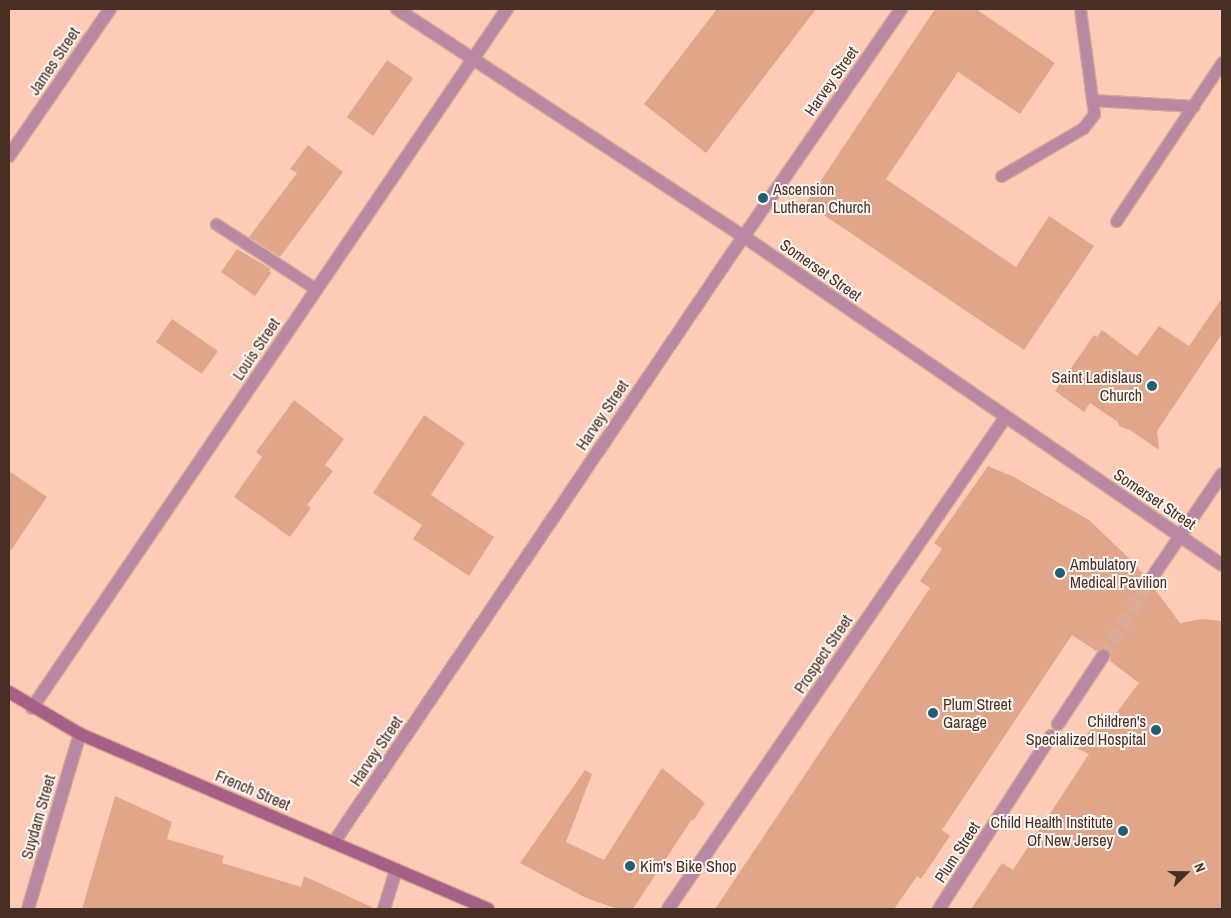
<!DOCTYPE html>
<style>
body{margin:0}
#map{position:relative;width:1231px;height:918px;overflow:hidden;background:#feccb6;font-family:"Archivo Narrow",sans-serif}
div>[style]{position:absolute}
.building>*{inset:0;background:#e1a68a;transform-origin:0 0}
.street-tunnel>*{height:12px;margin-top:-6px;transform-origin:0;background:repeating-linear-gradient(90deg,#d9ad99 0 12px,transparent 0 18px)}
.roads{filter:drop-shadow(1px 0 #d6a996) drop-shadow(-1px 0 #d6a996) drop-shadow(0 1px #d6a996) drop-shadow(0 -1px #d6a996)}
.lane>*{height:11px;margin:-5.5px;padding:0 5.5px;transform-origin:5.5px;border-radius:5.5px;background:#b988a2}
.street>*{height:12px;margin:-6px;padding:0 6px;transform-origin:6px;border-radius:6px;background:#b988a2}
.secondary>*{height:12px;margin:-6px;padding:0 6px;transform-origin:6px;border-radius:6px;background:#a66087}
.dots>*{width:14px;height:14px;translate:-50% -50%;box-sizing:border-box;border:2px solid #fff8f5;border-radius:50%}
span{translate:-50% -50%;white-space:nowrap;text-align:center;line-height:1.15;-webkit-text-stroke:4px #fff8f5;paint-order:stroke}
.street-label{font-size:16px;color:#472f24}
.poi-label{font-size:16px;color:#472f24}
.left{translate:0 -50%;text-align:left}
.right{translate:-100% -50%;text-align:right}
.frame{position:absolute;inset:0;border:10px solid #472f24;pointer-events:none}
.north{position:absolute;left:1161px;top:848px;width:50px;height:50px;-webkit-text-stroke:4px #fff8f5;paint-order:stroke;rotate:68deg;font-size:14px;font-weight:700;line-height:20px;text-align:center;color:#472f24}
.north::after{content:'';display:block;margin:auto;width:18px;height:22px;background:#472f24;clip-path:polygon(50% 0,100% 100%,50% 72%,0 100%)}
</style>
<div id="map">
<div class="building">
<i style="clip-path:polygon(717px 9px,816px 9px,706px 153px,644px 104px)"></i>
<i style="clip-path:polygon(935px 9px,976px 9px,1055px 63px,1020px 114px,958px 72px,886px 179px,1016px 267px,1049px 216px,1094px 246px,1024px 350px,806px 203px)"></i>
<i style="left:387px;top:60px;width:32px;height:70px;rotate:35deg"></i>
<i style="clip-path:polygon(308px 145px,343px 172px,280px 257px,249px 237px,297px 173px,290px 169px)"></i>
<i style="clip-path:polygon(237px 249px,271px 269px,269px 271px,271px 273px,255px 296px,221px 272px)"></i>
<i style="clip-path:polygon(1222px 298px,1222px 334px,1157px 431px,1159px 450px,1130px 430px,1119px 426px,1118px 422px,1090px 403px,1084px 412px,1055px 391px,1094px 335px,1097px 337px,1102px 330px,1137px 356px,1159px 326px,1189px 346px)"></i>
<i style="left:172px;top:319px;width:56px;height:28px;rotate:35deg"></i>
<i style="clip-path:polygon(294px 400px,344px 439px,325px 465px,333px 471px,307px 505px,311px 508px,290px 537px,234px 497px,262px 457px,256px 452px)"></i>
<i style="clip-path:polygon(424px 415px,465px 443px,431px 495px,494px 537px,469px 576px,413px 539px,422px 525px,373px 493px)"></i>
<i style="clip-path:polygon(988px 466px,1014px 477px,1089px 520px,1134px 563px,1144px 575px,1141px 581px,1142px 586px,1148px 590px,1154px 588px,1180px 623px,1202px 619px,1222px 621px,1222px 909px,971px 909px,1002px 863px,1013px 870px,1089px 754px,1078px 749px,1101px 713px,1111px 720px,1139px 683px,1110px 661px,1111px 656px,1108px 650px,1103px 648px,1096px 651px,1072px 635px,942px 830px,950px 836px,921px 879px,917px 876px,894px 909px,715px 909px,930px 588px,920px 581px,942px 549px,934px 543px)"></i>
<i style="clip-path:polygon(9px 471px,47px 497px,9px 553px)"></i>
<i style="clip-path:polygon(662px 768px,705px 803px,693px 821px,692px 819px,633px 909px,618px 909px,586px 898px,520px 863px,585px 770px,592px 774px,566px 842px,604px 860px)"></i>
<i style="clip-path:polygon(115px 796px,172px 822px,167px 839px,224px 856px,222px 863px,301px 887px,304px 876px,376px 909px,82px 909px)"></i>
</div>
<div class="street-tunnel">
<i style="left:1103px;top:656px;width:87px;rotate:-58.1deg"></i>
</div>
<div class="roads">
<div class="lane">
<i style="left:1092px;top:100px;width:102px;rotate:3.4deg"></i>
<i style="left:1001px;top:176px;width:95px;rotate:-30.3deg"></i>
<i style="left:1083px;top:128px;width:18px;rotate:-52deg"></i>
<i style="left:1094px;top:114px;width:106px;rotate:-97.6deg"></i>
<i style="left:1116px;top:221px;width:191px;rotate:-56.3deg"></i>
<i style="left:216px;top:224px;width:119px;rotate:33deg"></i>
</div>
<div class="street">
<i style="left:397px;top:9px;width:414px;rotate:33.3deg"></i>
<i style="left:743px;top:236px;width:581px;rotate:34.48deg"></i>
<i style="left:9px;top:156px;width:178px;rotate:-55.5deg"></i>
<i style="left:1149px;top:582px;width:130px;rotate:-55.9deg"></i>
<i style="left:32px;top:708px;width:845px;rotate:-55.8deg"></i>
<i style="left:1058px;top:724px;width:82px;rotate:-56.5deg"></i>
<i style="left:334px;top:842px;width:696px;rotate:-55.94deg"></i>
<i style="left:724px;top:265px;width:311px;rotate:-55.3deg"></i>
<i style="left:28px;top:909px;width:183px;rotate:-73.5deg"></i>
<i style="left:384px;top:909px;width:41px;rotate:-72.9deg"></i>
<i style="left:668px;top:909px;width:596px;rotate:-55.54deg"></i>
<i style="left:939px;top:909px;width:206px;rotate:-57.1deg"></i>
</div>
<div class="secondary">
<i style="left:9px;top:692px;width:82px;rotate:30.6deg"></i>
<i style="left:80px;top:734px;width:444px;rotate:23.2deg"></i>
</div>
</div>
<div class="dots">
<i style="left:763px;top:198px;background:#215f75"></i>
<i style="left:1152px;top:386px;background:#215f75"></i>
<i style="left:1060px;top:573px;background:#215f75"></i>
<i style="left:933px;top:713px;background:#215f75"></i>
<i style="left:1156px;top:730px;background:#215f75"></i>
<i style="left:1123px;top:831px;background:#215f75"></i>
<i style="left:630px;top:866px;background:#215f75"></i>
</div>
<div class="street-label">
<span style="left:54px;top:61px;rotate:-56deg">James Street</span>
<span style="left:831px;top:81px;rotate:-55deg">Harvey Street</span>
<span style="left:821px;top:270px;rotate:35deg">Somerset Street</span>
<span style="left:256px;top:349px;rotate:-56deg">Louis Street</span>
<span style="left:602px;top:415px;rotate:-56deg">Harvey Street</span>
<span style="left:1155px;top:499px;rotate:34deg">Somerset Street</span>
<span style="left:823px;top:654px;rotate:-56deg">Prospect Street</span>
<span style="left:376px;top:751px;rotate:-56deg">Harvey Street</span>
<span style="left:253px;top:790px;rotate:23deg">French Street</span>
<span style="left:38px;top:817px;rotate:-74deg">Suydam Street</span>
<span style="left:957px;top:852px;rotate:-57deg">Plum Street</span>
</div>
<div class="poi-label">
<span class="left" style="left:773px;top:198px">Ascension<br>Lutheran Church</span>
<span class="right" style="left:1142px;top:386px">Saint Ladislaus<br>Church</span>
<span class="left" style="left:1070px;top:573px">Ambulatory<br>Medical Pavilion</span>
<span class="left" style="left:943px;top:713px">Plum Street<br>Garage</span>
<span class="right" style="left:1146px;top:730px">Children's<br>Specialized Hospital</span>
<span class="right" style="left:1113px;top:831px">Child Health Institute<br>Of New Jersey</span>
<span class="left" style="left:640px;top:866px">Kim's Bike Shop</span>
</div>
<div class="frame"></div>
<div class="north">N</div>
</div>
